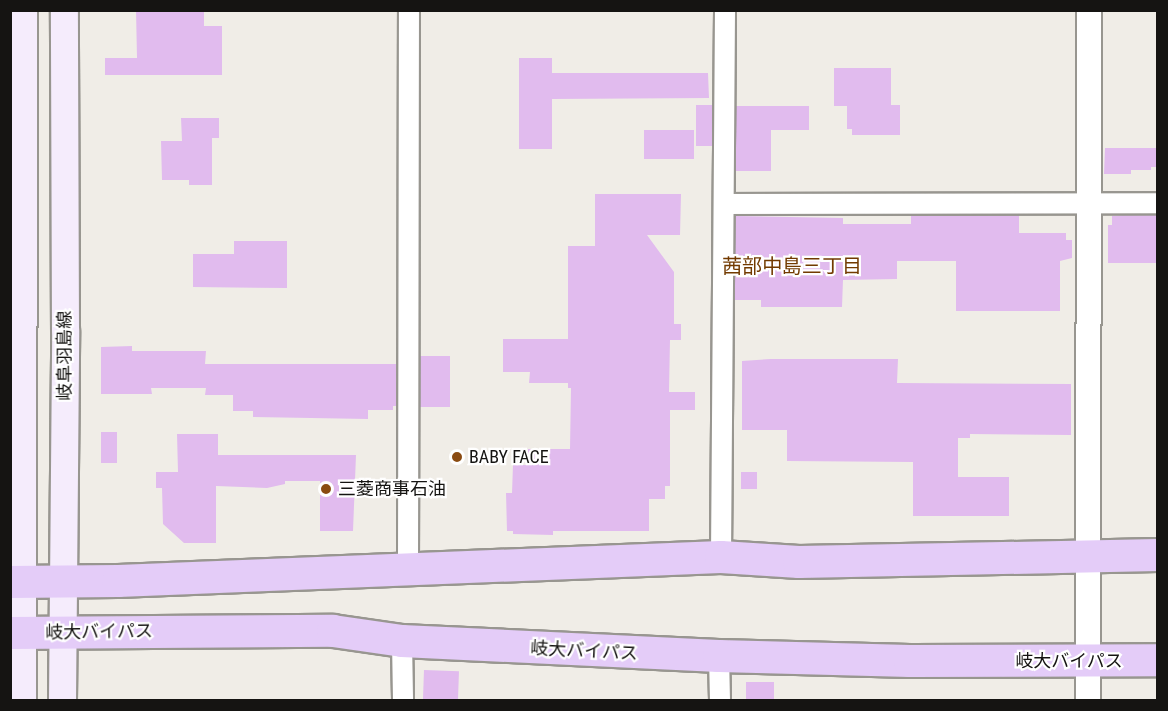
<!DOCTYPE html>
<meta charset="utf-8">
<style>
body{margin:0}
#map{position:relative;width:1168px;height:711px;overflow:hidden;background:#f0ede7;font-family:"Roboto Condensed","Noto Sans JP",sans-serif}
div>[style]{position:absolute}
.building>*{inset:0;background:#e1bbee;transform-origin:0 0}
.roads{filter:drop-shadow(2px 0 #989690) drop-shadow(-2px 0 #989690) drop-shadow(0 2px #989690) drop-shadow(0 -2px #989690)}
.minor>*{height:20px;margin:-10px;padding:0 10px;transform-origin:10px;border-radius:10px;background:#fff}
.tertiary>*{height:24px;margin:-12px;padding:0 12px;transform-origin:12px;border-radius:12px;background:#fff}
.secondary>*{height:27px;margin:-13.5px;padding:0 13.5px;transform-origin:13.5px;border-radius:13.5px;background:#f5ecfc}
.trunk>*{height:32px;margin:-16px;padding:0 16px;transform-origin:16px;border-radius:16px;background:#e4ccf8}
.dots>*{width:16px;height:16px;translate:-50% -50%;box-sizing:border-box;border:3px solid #fff;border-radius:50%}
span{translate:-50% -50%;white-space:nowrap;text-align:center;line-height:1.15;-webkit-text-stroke:4.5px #fff;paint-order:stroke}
.street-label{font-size:18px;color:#151412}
.poi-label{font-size:18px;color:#151412}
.left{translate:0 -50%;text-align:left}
.neighbourhood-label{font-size:20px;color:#723a00}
.frame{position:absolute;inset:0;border:12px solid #151412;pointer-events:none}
</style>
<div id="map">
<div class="building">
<i style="clip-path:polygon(136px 10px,204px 10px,204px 26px,222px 26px,222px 75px,105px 75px,105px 58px,137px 58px)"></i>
<i style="clip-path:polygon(519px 58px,552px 58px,552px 73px,708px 73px,709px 98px,552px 99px,552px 149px,519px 149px)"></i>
<i style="clip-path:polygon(834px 68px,891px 68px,891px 105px,900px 105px,900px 135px,852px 135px,852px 129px,847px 129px,847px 106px,834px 106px)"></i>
<i style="left:696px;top:105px;width:16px;height:41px"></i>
<i style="clip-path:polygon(736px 106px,809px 106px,809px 130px,771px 130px,771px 171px,736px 171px)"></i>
<i style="clip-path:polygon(181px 118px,219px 118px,219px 138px,212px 138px,212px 185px,189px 185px,189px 180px,162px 180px,161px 141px,182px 141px)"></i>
<i style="left:644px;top:130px;width:50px;height:29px"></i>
<i style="clip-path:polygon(1105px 148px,1158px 148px,1158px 167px,1151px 167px,1151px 170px,1131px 170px,1131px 174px,1104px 174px)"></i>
<i style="clip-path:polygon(595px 194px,681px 194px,680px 235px,647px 235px,674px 272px,674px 324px,681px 324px,681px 340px,670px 340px,669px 392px,695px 392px,695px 410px,670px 410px,670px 486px,665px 486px,665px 499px,649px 499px,649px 531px,553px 531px,553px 535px,513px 534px,513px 531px,507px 531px,506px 493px,512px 493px,513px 465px,528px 465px,528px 449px,570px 449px,571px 388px,568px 388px,568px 383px,529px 383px,530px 372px,503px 372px,503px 339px,568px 339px,568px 246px,595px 246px)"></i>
<i style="clip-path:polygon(1019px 215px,1019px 233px,1066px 233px,1066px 240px,1072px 240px,1072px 258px,1060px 261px,1060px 311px,956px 311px,956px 261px,897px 261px,897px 279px,843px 280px,842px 307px,761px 307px,761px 300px,735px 300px,735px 216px,843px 218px,843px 224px,911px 224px,911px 216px)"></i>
<i style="clip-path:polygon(1123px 215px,1158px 215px,1158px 263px,1108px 263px,1108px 225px,1112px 225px,1112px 216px)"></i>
<i style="clip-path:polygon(234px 241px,287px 241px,287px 288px,193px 287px,193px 254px,234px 254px)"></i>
<i style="clip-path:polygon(132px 346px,132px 351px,206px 351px,205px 364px,396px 364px,396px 406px,393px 406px,393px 410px,368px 410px,368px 419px,253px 417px,253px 411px,233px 411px,233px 395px,205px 395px,206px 388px,151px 388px,152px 394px,101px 394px,101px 347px)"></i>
<i style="left:450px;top:356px;width:51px;height:30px;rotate:90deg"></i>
<i style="clip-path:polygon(771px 359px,898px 359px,897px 383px,1071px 384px,1071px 435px,970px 434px,970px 438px,958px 438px,958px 477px,1009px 477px,1009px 516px,913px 516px,913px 462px,787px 461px,787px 430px,742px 430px,742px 361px)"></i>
<i style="left:117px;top:432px;width:31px;height:16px;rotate:90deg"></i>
<i style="clip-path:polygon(177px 434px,218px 434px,218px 455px,356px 455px,353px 531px,320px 531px,320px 481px,285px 481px,285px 484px,267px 488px,216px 486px,216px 543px,184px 543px,163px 524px,162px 488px,156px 488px,156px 472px,178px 472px)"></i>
<i style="left:741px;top:472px;width:16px;height:17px"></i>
<i style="left:424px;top:670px;width:35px;height:30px;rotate:2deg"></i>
<i style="left:746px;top:682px;width:28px;height:18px"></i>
</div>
<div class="roads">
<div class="minor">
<i style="left:725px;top:204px;width:433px;rotate:-0.1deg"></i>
<i style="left:721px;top:557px;width:547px;rotate:-89.58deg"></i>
<i style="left:408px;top:569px;width:559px;rotate:-89.9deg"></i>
<i style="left:402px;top:641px;width:59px;rotate:89deg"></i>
<i style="left:719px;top:656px;width:44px;rotate:88.7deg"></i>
</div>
<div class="tertiary">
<i style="left:1088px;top:700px;width:690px;rotate:-89.92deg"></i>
</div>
<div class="secondary">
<i style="left:22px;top:700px;width:690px;rotate:-89.92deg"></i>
<i style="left:62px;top:700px;width:370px;rotate:-89.5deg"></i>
<i style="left:65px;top:330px;width:320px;rotate:-90.2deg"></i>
</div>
<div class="trunk">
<i style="left:10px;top:582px;width:108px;rotate:-0.5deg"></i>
<i style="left:118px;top:581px;width:603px;rotate:-2.28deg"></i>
<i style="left:721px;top:557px;width:78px;rotate:3.7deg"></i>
<i style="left:799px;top:562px;width:359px;rotate:-1.1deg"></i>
<i style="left:10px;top:633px;width:323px;rotate:-0.4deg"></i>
<i style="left:333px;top:631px;width:70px;rotate:8.2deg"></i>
<i style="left:402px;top:641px;width:317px;rotate:2.7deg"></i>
<i style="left:719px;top:656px;width:191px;rotate:1.5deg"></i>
<i style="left:910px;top:661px;width:248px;rotate:-0.2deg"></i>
</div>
</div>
<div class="dots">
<i style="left:457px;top:457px;background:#8a4b11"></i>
<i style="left:326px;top:489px;background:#8a4b11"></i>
</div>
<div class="street-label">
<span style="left:65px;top:356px;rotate:-90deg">岐阜羽島線</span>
<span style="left:99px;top:632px;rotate:-1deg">岐大バイパス</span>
<span style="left:584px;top:651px;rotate:3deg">岐大バイパス</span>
<span style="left:1069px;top:661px">岐大バイパス</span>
</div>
<div class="poi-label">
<span class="left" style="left:469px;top:457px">BABY FACE</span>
<span class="left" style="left:338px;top:489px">三菱商事石油</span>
</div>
<div class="neighbourhood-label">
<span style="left:792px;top:266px">茜部中島三丁目</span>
</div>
<div class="frame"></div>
</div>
